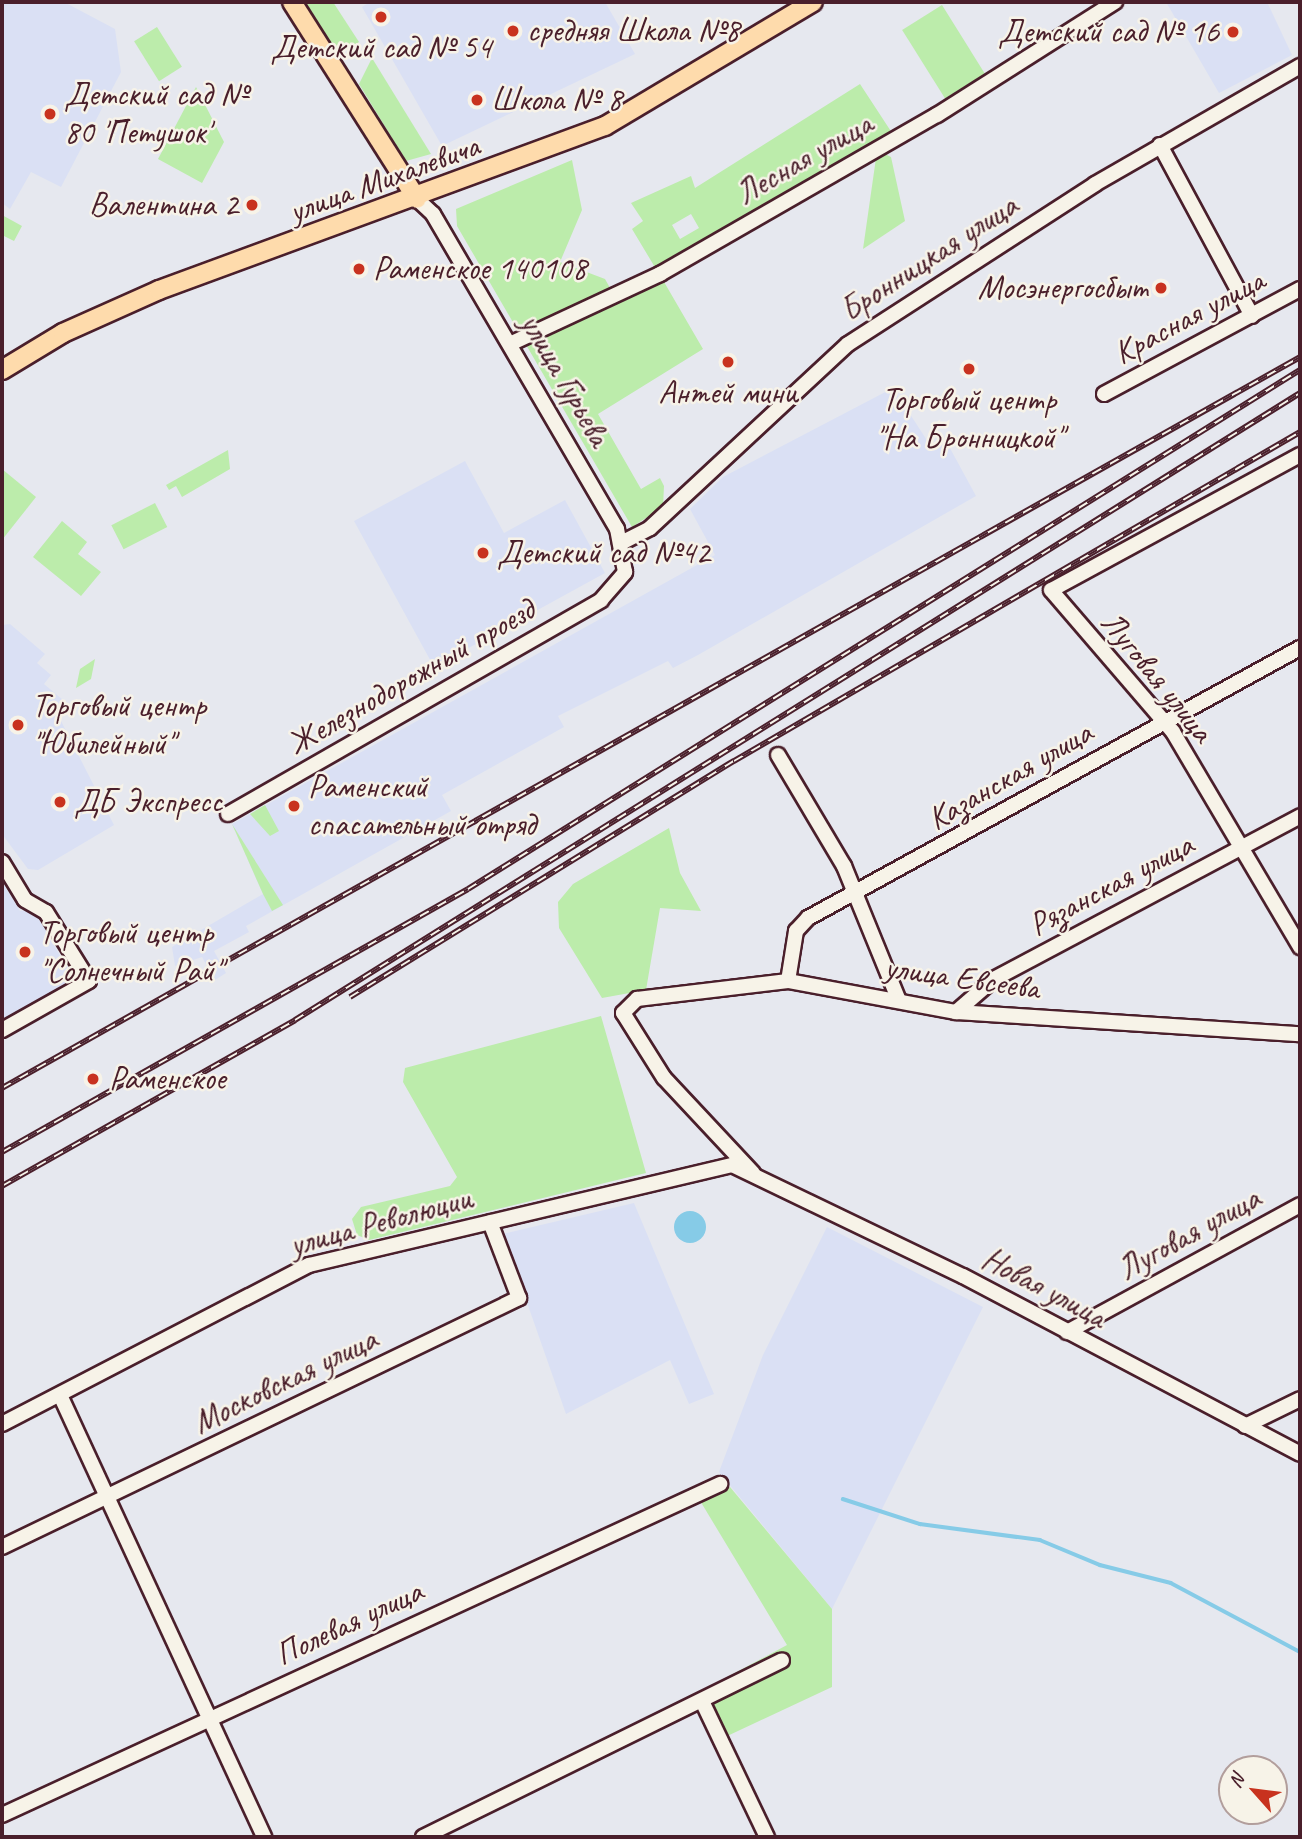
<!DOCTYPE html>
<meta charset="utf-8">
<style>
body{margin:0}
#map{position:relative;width:1302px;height:1839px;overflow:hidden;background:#e6e8ef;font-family:Caveat,sans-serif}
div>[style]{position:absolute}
.built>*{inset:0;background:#dae0f4}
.green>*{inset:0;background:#bcecab;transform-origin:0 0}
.water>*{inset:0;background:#86cbe7}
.round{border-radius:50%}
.stream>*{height:3.5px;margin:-1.75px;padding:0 1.75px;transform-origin:1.75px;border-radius:1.75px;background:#86cbe7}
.roads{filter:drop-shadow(2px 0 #4a1f2b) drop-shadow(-2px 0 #4a1f2b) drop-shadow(0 2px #4a1f2b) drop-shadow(0 -2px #4a1f2b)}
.minor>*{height:14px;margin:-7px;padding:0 7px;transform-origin:7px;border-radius:7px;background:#f7f3e8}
.major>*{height:18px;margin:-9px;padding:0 9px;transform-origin:9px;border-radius:9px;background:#fedbac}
.rail>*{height:6px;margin-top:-3px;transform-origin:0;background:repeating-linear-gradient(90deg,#f7f3e8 0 10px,#4a1f2b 0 20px);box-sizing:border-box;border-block:2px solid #4a1f2b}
.dots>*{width:19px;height:19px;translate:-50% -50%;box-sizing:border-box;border:4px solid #f7f3e8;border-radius:50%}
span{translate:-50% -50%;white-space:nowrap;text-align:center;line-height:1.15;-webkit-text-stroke:5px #f7f3e8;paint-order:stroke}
.poi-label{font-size:33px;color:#4a1f2b}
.left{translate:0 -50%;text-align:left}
.right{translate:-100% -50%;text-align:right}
.street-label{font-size:33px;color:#4a1f2b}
.frame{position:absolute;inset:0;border:4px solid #4a1f2b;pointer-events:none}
.north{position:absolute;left:1218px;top:1755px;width:70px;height:70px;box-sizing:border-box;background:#f7f3e8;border:2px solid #b29e9c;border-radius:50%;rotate:298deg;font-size:19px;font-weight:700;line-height:28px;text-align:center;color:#4a1f2b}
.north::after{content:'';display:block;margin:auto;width:24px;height:32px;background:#c8321e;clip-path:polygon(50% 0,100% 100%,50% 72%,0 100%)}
</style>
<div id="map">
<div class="built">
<i style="clip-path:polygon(2px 2px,64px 2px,115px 29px,121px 72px,61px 187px,31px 172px,10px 209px,2px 203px)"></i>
<i style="clip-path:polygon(370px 2px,605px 2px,635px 54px,442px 146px,362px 7px)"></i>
<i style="clip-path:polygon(1166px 2px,1267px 2px,1292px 55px,1219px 93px)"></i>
<i style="clip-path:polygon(893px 388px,932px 448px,945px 439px,976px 496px,698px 655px,673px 668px,668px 661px,558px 716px,564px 727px,442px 795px,451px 811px,246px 926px,249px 932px,214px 951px,226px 973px,215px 980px,202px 957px,175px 966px,172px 947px,263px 894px,232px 824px,715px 555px,690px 509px,723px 477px)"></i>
<i style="clip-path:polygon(465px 461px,504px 533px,565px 500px,605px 573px,434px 667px,354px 521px)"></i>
<i style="clip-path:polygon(10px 624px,45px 654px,37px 663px,51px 675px,44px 684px,63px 700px,60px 719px,114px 825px,38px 870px,28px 869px,2px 834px,2px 625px)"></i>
<i style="clip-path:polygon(2px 882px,20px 911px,33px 909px,74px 980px,2px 1022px)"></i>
<i style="clip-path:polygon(634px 1203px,714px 1394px,689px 1404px,670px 1360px,566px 1414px,503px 1234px)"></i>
<i style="clip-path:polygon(827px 1227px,983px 1307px,832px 1609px,719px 1472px,763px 1355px)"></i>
</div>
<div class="green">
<i style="clip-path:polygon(303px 2px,333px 2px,359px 42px,337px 56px)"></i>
<i style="left:942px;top:5px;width:81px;height:47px;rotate:58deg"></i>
<i style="left:157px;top:27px;width:47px;height:27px;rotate:58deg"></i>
<i style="clip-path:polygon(372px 58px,431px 154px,406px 161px,359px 84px)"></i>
<i style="clip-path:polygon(evenodd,860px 84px,896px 139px,877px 150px,891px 157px,905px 221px,863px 249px,877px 151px,660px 275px,703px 349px,598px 414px,641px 489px,660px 478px,664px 486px,663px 507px,632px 527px,457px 226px,456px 209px,572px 160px,582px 210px,560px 262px,605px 279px,614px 295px,659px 274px,632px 229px,643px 221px,631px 203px,691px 176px,695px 188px,860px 84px,691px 214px,699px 228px,680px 239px,672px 225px,691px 214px)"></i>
<i style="clip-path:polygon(196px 87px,224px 142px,202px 183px,158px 159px)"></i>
<i style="clip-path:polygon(2px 215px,22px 226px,14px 241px,2px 235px)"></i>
<i style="clip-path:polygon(228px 450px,230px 469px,182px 497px,176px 486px,169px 490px,166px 485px)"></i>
<i style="clip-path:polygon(2px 469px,36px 497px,2px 540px)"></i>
<i style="left:155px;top:503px;width:27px;height:49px;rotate:63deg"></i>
<i style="clip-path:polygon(62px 521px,87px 542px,78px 554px,101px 572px,81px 596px,33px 557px)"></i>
<i style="clip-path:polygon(95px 659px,91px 679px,76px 688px,80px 669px)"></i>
<i style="clip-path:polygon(265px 805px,279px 831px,270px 836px,250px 814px)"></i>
<i style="clip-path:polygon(232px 824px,283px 905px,272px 911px,263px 894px)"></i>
<i style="clip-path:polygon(669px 828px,680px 873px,701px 911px,660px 908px,646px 990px,602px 998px,559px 928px,558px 902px,573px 884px)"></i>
<i style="clip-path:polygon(601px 1016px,646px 1173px,369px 1240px,357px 1235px,352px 1219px,361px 1207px,450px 1186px,457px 1177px,403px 1082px,405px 1068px)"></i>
<i style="clip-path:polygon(730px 1487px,832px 1609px,832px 1687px,723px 1738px,705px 1689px,787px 1645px,699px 1499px)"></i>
</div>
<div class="water">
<i class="round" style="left:674px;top:1211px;width:32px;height:32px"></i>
</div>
<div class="stream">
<i style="left:843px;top:1499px;width:81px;rotate:18deg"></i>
<i style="left:920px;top:1524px;width:121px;rotate:7.6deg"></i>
<i style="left:1040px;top:1540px;width:65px;rotate:22.6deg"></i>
<i style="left:1100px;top:1565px;width:73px;rotate:14.2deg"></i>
<i style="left:1171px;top:1583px;width:146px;rotate:28.1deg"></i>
</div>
<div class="roads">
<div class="minor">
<i style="left:1160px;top:145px;width:194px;rotate:61.7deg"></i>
<i style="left:510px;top:344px;width:166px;rotate:-25deg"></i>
<i style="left:660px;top:274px;width:319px;rotate:-29.9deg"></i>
<i style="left:937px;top:115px;width:211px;rotate:-32.4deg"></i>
<i style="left:1104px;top:394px;width:222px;rotate:-28.2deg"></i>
<i style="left:1300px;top:455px;width:283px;rotate:151.5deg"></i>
<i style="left:1051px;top:590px;width:187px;rotate:49.3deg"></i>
<i style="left:1173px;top:732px;width:250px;rotate:59.4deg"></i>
<i style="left:623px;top:542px;width:30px;rotate:-27deg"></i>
<i style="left:650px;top:528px;width:270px;rotate:-42.9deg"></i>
<i style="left:848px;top:344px;width:294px;rotate:-32.9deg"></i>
<i style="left:1095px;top:184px;width:237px;rotate:-29.9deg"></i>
<i style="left:778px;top:755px;width:129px;rotate:59.3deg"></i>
<i style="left:844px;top:866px;width:143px;rotate:67.8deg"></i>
<i style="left:228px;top:814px;width:430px;rotate:-29.8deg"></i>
<i style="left:601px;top:600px;width:37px;rotate:-49deg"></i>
<i style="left:625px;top:572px;width:44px;rotate:-100.5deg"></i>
<i style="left:617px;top:529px;width:365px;rotate:-120.3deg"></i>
<i style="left:433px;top:214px;width:22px;rotate:-137deg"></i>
<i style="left:2px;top:862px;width:44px;rotate:58.8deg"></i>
<i style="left:25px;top:900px;width:24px;rotate:30deg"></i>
<i style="left:46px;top:912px;width:81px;rotate:58.1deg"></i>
<i style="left:89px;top:981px;width:100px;rotate:150.6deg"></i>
<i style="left:788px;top:981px;width:51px;rotate:-80.9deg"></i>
<i style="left:796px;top:931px;width:18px;rotate:-47deg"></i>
<i style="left:808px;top:918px;width:561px;rotate:-28.76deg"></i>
<i style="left:956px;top:1012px;width:50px;rotate:-41deg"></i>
<i style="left:994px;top:979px;width:347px;rotate:-28deg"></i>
<i style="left:753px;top:1173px;width:130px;rotate:-133.1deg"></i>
<i style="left:664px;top:1078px;width:77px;rotate:-122.2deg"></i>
<i style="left:623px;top:1013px;width:20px;rotate:-45deg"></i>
<i style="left:637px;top:999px;width:152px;rotate:-6.8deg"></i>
<i style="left:788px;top:981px;width:171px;rotate:10.5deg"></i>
<i style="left:956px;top:1012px;width:345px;rotate:3.7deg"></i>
<i style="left:1067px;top:1332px;width:265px;rotate:-28.6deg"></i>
<i style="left:60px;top:1395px;width:487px;rotate:65.2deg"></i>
<i style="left:2px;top:1424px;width:346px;rotate:-27.4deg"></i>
<i style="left:309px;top:1265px;width:435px;rotate:-13.3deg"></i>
<i style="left:732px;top:1165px;width:256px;rotate:25.7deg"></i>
<i style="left:963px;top:1276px;width:381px;rotate:27.8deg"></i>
<i style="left:1245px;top:1426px;width:61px;rotate:-26.1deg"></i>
<i style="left:2px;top:1547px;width:574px;rotate:-25.72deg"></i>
<i style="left:519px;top:1298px;width:81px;rotate:-110.9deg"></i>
<i style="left:702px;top:1701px;width:151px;rotate:64.5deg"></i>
<i style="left:2px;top:1815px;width:791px;rotate:-24.75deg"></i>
<i style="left:423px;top:1837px;width:400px;rotate:-26.2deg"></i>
</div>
<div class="major">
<i style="left:292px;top:2px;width:233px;rotate:57.6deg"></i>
<i style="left:2px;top:370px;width:71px;rotate:-31.2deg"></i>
<i style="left:63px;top:333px;width:105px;rotate:-24.1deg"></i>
<i style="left:159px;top:290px;width:475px;rotate:-20.2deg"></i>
<i style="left:605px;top:126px;width:242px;rotate:-30.8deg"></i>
</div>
</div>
<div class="rail">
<i style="left:221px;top:964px;width:1238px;rotate:-29.36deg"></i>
<i style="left:350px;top:997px;width:451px;rotate:-31.6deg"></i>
<i style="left:734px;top:761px;width:655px;rotate:-30.17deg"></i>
<i style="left:2px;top:1088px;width:239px;rotate:-29.4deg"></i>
<i style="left:2px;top:1152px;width:535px;rotate:-29.44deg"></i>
<i style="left:468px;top:889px;width:981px;rotate:-31.96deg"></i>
<i style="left:2px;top:1186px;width:337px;rotate:-29.5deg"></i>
<i style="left:295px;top:1020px;width:1185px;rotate:-31.96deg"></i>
</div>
<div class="dots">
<i style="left:381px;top:17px;background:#c8321e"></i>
<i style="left:513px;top:31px;background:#c8321e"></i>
<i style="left:1233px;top:32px;background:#c8321e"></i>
<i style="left:477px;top:100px;background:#c8321e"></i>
<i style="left:50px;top:114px;background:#c8321e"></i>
<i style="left:252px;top:205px;background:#c8321e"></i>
<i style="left:359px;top:269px;background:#c8321e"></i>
<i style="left:1161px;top:288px;background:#c8321e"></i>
<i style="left:728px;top:362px;background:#c8321e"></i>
<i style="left:969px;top:369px;background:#c8321e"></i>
<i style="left:483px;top:553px;background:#c8321e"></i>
<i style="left:18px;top:725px;background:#c8321e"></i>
<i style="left:60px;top:802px;background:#c8321e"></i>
<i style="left:294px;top:806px;background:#c8321e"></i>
<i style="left:25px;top:952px;background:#c8321e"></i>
<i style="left:93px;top:1079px;background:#c8321e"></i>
</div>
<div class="poi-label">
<span class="left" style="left:527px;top:31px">средняя Школа №8</span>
<span class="right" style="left:1219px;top:32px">Детский сад № 16</span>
<span style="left:381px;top:48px">Детский сад № 54</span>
<span class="left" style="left:64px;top:114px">Детский сад №<br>80 'Петушок'</span>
<span class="left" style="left:491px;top:100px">Школа № 8</span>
<span class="right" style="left:238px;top:205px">Валентина 2</span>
<span class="left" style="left:373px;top:269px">Раменское 140108</span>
<span class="right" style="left:1147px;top:288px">Мосэнергосбыт</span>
<span style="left:728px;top:393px">Антей мини</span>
<span style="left:969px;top:419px">Торговый центр<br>"На Бронницкой"</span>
<span class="left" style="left:497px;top:553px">Детский сад №42</span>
<span class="left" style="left:32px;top:725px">Торговый центр<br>"Юбилейный"</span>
<span class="left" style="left:308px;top:806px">Раменский<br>спасательный отряд</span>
<span class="left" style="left:74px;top:802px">ДБ Экспресс</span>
<span class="left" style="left:39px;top:952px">Торговый центр<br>"Солнечный Рай"</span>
<span class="left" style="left:109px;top:1079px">Раменское</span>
</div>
<div class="street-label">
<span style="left:804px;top:159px;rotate:-30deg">Лесная улица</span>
<span style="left:384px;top:179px;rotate:-20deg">улица Михалевича</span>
<span style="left:929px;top:258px;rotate:-33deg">Бронницкая улица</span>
<span style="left:1189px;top:317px;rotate:-28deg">Красная улица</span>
<span style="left:565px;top:380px;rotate:60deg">улица Гурьева</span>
<span style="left:411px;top:677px;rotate:-30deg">Железнодорожный проезд</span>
<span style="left:1157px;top:677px;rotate:51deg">Луговая улица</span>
<span style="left:1010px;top:776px;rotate:-30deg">Казанская улица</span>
<span style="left:1111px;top:885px;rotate:-28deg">Рязанская улица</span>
<span style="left:962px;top:978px;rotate:8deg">улица Евсеева</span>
<span style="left:381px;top:1222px;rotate:-15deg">улица Революции</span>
<span style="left:1189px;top:1234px;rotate:-29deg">Луговая улица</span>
<span style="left:1044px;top:1288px;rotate:28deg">Новая улица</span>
<span style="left:285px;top:1381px;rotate:-26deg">Московская улица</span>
<span style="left:349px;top:1623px;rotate:-25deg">Полевая улица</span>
</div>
<div class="frame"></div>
<div class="north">N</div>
</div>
